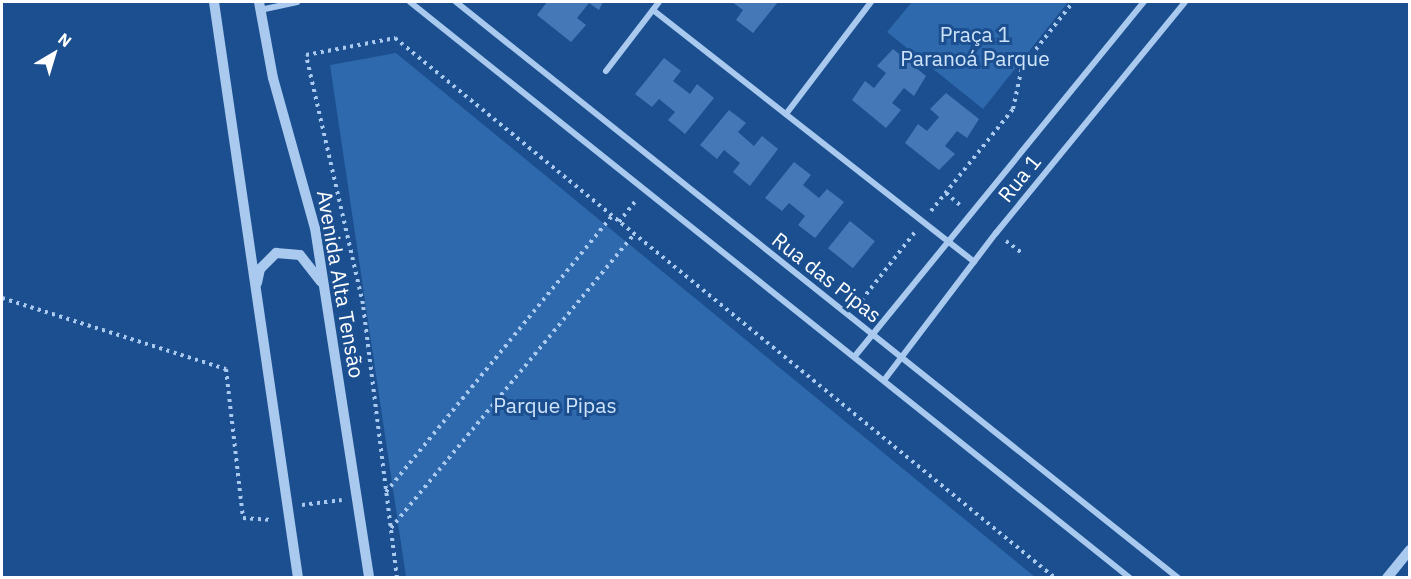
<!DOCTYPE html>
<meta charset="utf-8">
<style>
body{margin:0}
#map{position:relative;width:1411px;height:579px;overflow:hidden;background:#1b4f8f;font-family:"IBM Plex Sans",sans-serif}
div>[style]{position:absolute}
.green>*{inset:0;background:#2e69ad}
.building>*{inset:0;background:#4478b7;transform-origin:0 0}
.path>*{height:4px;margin-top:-2px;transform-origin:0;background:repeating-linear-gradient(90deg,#a9c9ee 0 3px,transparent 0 7.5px)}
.minor>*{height:6px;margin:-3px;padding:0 3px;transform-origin:3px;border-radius:3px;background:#a9c9ee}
.tertiary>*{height:10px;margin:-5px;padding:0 5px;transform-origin:5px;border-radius:5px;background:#a9c9ee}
span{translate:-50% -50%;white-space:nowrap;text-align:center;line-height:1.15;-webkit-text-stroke:6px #1b4f8f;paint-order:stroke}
.park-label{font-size:21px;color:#cfe3fa}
.street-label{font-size:21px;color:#fff}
.frame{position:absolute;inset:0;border:3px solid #fff;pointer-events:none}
.north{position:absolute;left:24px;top:24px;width:60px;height:60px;-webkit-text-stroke:4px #1b4f8f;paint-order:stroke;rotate:38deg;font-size:16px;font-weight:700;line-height:24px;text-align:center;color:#fff}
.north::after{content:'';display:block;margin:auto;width:21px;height:27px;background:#fff;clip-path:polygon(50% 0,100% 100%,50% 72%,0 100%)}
</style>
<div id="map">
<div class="green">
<i style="clip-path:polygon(912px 2px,1068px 2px,983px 109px,887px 32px)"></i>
<i style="clip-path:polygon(396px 53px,1035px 577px,406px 577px,330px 65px)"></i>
</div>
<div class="building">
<i style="clip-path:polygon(547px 2px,559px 3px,603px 2px,599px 10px,589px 3px,577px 18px,586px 25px,571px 42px,537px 15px)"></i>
<i style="clip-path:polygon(732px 2px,778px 2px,753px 33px,736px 20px,743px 10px)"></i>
<i style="clip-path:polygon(893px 49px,926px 76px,914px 96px,904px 88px,892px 103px,901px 110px,886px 128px,852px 100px,865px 81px,874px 88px,886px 73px,877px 66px)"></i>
<i style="clip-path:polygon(664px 58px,681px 71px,673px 81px,690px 94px,697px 84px,714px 98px,685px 134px,668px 120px,675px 112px,659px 99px,652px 107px,635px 94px)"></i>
<i style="clip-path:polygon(946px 93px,979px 119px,967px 138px,957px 131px,945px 146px,955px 154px,939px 170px,905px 143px,918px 124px,927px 131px,939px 117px,930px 109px)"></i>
<i style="clip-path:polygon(729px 110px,746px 123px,738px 132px,754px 146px,762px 136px,778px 149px,750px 186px,733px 172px,740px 163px,724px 150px,717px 159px,700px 145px)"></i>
<i style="clip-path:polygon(794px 162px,811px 175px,803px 185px,819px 198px,827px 189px,844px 202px,815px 238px,798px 225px,805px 216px,789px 203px,782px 211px,765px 198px)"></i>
<i style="left:850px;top:221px;width:32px;height:35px;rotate:39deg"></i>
</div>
<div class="path">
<i style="left:946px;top:193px;width:18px;rotate:41deg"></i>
<i style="left:931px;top:211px;width:131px;rotate:-51.2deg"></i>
<i style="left:1013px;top:109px;width:43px;rotate:-77.9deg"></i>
<i style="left:1022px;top:67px;width:83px;rotate:-51.9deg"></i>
<i style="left:619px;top:222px;width:29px;rotate:-52deg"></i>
<i style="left:1006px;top:241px;width:20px;rotate:37deg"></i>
<i style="left:2px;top:298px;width:235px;rotate:17.6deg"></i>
<i style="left:226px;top:369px;width:150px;rotate:83.5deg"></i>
<i style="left:243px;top:518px;width:30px;rotate:4deg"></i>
<i style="left:857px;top:306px;width:94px;rotate:-51.9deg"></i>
<i style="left:386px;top:492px;width:357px;rotate:-50.7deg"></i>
<i style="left:302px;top:505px;width:40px;rotate:-7.1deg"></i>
<i style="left:391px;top:528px;width:381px;rotate:-50.4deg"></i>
<i style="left:397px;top:578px;width:276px;rotate:-97.1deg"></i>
<i style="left:363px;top:304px;width:255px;rotate:-102.9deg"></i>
<i style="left:306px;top:55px;width:91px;rotate:-10.8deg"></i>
<i style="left:395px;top:38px;width:853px;rotate:39.29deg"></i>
</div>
<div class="minor">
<i style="left:410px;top:2px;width:922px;rotate:38.66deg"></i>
<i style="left:456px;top:2px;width:924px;rotate:38.58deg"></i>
<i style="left:260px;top:10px;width:38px;rotate:-12deg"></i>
<i style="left:653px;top:10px;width:408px;rotate:38.1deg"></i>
<i style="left:606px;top:71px;width:87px;rotate:-52.5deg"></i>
<i style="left:786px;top:114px;width:141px;rotate:-52.8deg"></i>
<i style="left:855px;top:356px;width:457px;rotate:-50.8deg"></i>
<i style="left:885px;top:379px;width:183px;rotate:-52.8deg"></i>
<i style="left:996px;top:233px;width:298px;rotate:-50.7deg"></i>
</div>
<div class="tertiary">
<i style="left:214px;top:2px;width:582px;rotate:81.7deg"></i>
<i style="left:259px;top:2px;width:77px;rotate:79.6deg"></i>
<i style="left:273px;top:78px;width:156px;rotate:74.4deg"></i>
<i style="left:315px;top:228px;width:354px;rotate:81.2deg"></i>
<i style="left:257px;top:283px;width:14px;rotate:-78deg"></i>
<i style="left:260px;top:269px;width:23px;rotate:-45deg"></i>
<i style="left:276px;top:253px;width:24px;rotate:5deg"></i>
<i style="left:300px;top:255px;width:34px;rotate:52deg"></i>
<i style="left:1387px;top:578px;width:36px;rotate:-51deg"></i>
</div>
<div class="park-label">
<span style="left:975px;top:46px">Praça 1<br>Paranoá Parque</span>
<span style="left:555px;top:405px">Parque Pipas</span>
</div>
<div class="street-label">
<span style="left:1019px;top:178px;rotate:-51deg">Rua 1</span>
<span style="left:827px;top:277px;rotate:38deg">Rua das Pipas</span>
<span style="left:341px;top:284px;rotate:80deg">Avenida Alta Tensão</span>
</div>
<div class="frame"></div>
<div class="north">N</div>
</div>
